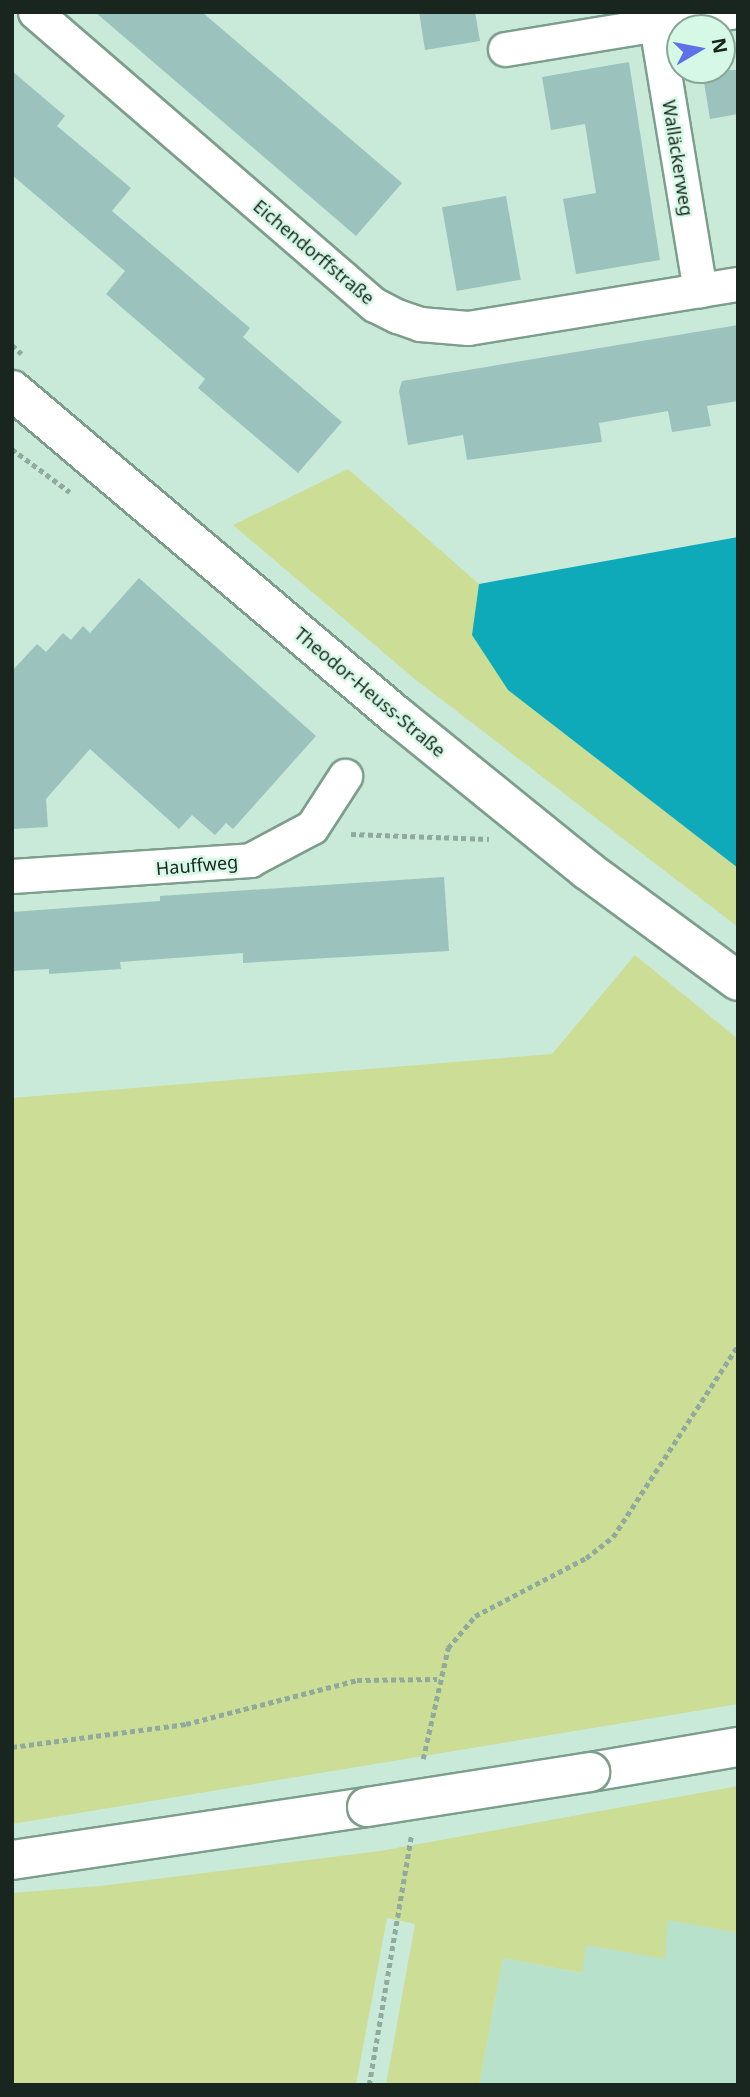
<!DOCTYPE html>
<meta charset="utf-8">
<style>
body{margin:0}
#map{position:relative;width:750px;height:2097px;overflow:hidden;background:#c9ead9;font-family:"Noto Sans",sans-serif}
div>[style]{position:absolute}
.built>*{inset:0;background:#b8e1cc}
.green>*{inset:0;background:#ccdd96}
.water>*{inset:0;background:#0faaba}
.building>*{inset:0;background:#9bc2bc;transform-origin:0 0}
.path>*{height:4.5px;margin-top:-2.25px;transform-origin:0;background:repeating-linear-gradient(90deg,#90aa9d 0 5px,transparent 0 8.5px)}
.roads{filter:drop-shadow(2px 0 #7d9d8d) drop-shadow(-2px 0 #7d9d8d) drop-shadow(0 2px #7d9d8d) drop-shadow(0 -2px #7d9d8d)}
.street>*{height:33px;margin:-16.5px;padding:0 16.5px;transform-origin:16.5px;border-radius:16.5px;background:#fff}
.secondary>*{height:38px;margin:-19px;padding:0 19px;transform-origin:19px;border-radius:19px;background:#fff}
.primary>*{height:38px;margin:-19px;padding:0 19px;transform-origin:19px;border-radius:19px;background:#fff}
.bridges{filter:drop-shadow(2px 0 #7d9d8d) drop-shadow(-2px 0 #7d9d8d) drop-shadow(0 2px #7d9d8d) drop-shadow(0 -2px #7d9d8d)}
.primary-bridge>*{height:38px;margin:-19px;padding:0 19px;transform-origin:19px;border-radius:19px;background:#fff}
span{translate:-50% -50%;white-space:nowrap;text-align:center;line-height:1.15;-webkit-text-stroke:5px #d6f8e6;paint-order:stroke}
.street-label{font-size:18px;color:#19261f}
.frame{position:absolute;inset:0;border:14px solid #19261f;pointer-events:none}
.north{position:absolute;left:666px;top:14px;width:70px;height:70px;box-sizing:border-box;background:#d6f8e6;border:2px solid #8aa496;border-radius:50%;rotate:80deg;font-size:19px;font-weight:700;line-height:28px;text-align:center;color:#19261f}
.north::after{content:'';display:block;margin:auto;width:24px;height:32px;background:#5d71e8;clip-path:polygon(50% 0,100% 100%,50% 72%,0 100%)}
</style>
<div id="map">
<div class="built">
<i style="clip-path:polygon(668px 1919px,738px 1933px,738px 2085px,479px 2085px,503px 1958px,581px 1973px,585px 1945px)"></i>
</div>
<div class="green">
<i style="clip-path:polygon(348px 469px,479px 584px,473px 635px,508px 690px,738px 868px,738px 927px,416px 680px,233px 525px)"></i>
<i style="clip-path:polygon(635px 955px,738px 1039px,738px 1704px,12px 1824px,12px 1098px,552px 1054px)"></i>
<i style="clip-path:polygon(738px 1786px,738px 1933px,668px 1920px,665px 1959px,586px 1945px,582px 1973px,503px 1958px,479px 2085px,386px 2085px,415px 1924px,387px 1918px,356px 2085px,12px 2085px,12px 1893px,100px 1886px,380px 1851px)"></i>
</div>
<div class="water">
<i style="clip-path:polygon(738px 537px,738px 868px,508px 690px,472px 635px,479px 584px)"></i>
</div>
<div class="building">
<i style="clip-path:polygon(95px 12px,202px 12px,402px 183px,356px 236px)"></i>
<i style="clip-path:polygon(419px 12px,475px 12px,480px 41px,425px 50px)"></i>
<i style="clip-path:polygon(629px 62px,660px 260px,576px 274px,563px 199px,596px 193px,585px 124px,551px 130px,542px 77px)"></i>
<i style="clip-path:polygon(702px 70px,738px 70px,738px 114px,710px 119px)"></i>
<i style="clip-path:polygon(12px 71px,65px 116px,57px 126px,131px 188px,112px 211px,250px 328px,243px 337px,342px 422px,298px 473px,198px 388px,205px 379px,106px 294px,125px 271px,12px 175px)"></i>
<i style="left:506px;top:196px;width:85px;height:65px;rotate:80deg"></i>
<i style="clip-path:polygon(738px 325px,738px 401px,707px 406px,711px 426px,672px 432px,668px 411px,599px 423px,602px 442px,467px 460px,463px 435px,408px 445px,399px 391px,402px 381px)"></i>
<i style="clip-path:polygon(139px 578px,316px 736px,233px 829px,226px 823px,215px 835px,192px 815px,179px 829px,90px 749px,46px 799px,48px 827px,12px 829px,12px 671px,37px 644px,46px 652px,63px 633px,71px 640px,83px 626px,90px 633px)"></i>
<i style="clip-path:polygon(444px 877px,449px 951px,243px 963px,243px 953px,120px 962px,121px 969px,49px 974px,49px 969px,12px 971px,12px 912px,160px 901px,160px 896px)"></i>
</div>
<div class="path">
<i style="left:12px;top:345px;width:13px;rotate:42deg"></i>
<i style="left:12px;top:449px;width:72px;rotate:36.6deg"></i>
<i style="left:351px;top:834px;width:138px;rotate:2.1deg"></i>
<i style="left:12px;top:1747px;width:176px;rotate:-7.5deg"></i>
<i style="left:186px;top:1724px;width:177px;rotate:-14.4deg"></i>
<i style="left:357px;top:1680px;width:80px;rotate:-0.7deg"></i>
<i style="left:423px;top:1759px;width:114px;rotate:-77.3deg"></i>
<i style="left:448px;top:1648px;width:42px;rotate:-49.8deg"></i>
<i style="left:475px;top:1616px;width:125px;rotate:-27.6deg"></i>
<i style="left:586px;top:1558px;width:34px;rotate:-38deg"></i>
<i style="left:613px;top:1537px;width:229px;rotate:-56.9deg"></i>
<i style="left:369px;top:2085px;width:252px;rotate:-80.4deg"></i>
</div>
<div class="roads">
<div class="street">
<i style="left:35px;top:12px;width:449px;rotate:40.8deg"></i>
<i style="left:375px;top:305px;width:25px;rotate:27deg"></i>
<i style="left:397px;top:316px;width:24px;rotate:19deg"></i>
<i style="left:420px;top:324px;width:48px;rotate:4.8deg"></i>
<i style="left:468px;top:328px;width:274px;rotate:-9.3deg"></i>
<i style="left:656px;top:25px;width:269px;rotate:80.6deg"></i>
<i style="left:505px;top:49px;width:229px;rotate:-9.3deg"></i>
<i style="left:12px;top:876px;width:239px;rotate:-3.8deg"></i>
<i style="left:250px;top:860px;width:70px;rotate:-28deg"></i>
<i style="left:312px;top:827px;width:61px;rotate:-57.1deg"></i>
</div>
<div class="secondary">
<i style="left:12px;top:390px;width:504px;rotate:40.26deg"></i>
<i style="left:397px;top:716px;width:245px;rotate:39deg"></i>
<i style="left:587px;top:870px;width:187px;rotate:36.3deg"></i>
</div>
<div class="primary">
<i style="left:590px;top:1772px;width:150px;rotate:-9.6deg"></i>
<i style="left:12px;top:1860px;width:359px;rotate:-8.5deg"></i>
</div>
</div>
<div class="bridges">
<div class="primary-bridge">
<i style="left:367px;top:1807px;width:226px;rotate:-8.9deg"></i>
</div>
</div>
<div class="street-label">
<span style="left:678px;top:158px;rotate:81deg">Walläckerweg</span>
<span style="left:314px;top:252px;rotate:40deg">Eichendorffstraße</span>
<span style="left:370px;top:692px;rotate:40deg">Theodor-Heuss-Straße</span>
<span style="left:197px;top:865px;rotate:-5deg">Hauffweg</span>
</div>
<div class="frame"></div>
<div class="north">N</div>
</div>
